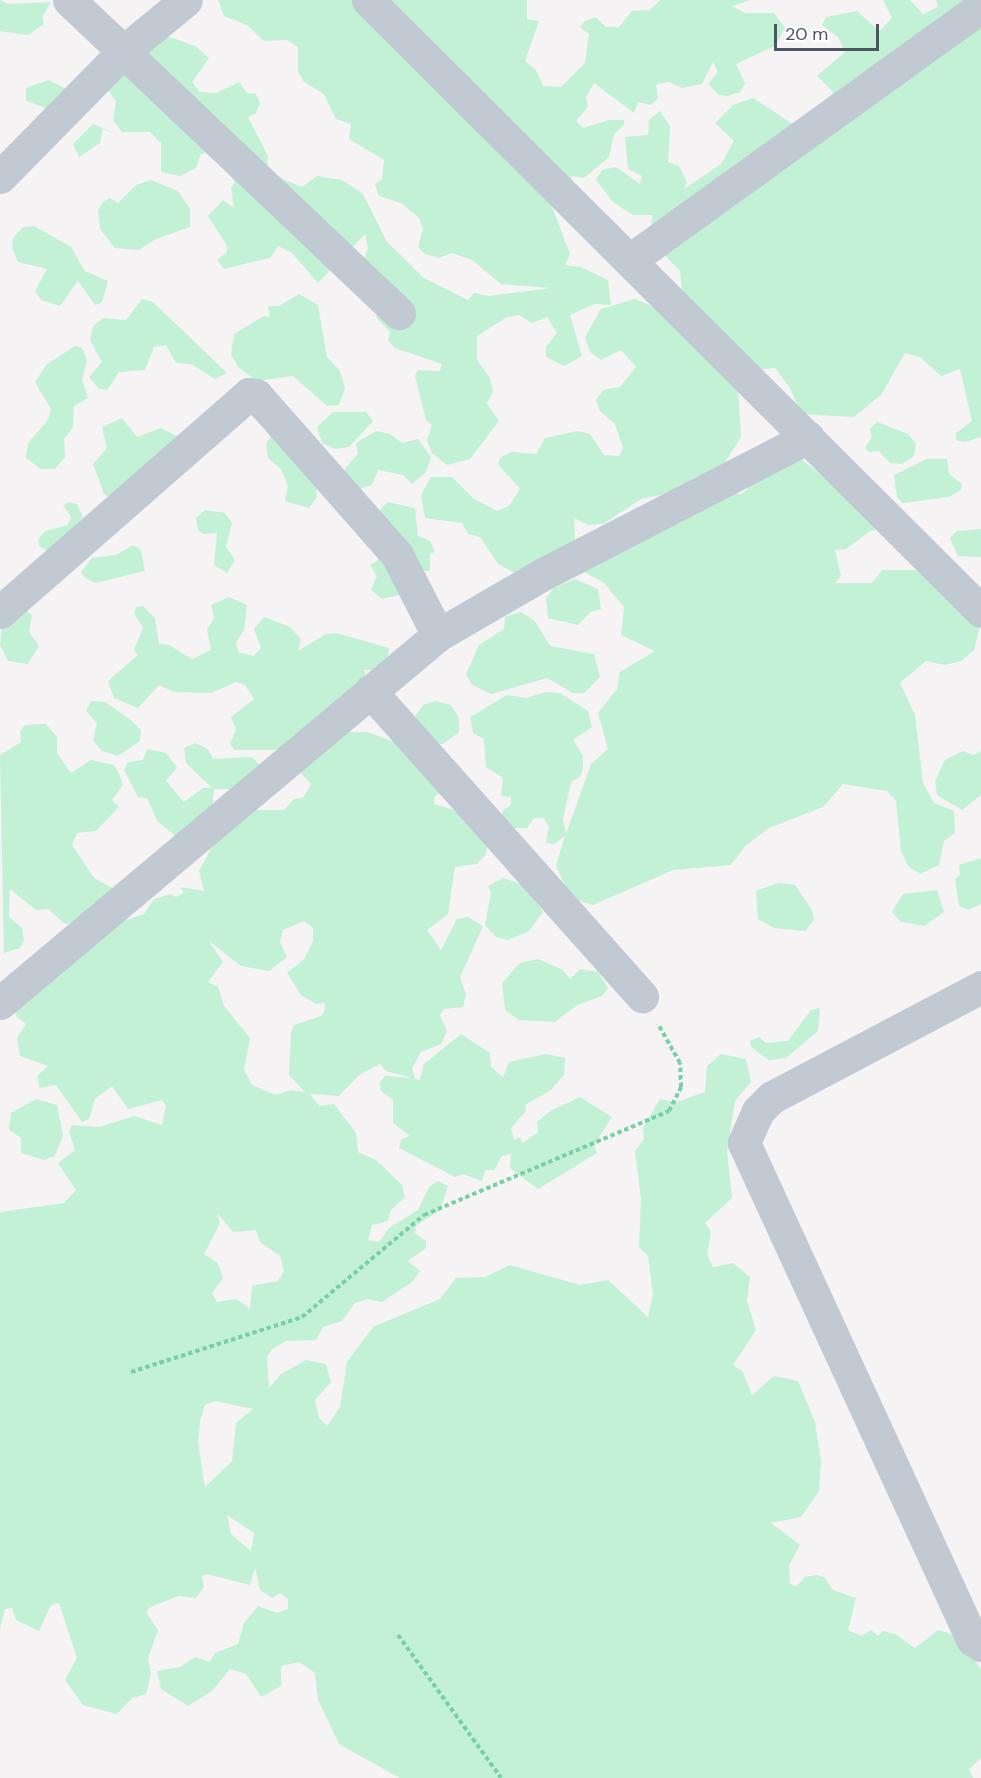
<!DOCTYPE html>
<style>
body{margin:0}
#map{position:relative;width:981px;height:1778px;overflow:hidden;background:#f5f3f3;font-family:"DM Sans",sans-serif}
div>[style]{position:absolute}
.green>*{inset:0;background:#c3f1d5}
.path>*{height:4px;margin-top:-2px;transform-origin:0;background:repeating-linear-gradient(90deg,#7ad0a6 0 4.5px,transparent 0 7.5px)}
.minor>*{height:33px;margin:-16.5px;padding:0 16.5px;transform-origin:16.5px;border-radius:16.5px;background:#c1cad2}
span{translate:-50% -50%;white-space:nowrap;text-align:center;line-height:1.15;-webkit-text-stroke:4.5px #fff;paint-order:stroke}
.scale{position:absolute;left:774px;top:24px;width:105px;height:27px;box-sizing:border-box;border:3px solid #4a5661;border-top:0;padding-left:8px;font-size:18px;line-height:21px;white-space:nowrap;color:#4a5661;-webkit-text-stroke:4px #fff;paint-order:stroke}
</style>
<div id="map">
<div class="green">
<i style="clip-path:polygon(0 0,8px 4px,101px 0,51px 2px,42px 17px,44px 24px,28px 35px,0 31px)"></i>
<i style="clip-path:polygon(218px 0,351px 0,361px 4px,357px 0,527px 0,527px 19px,539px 21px,525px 61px,536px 70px,543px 86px,561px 87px,585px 63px,589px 34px,580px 27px,585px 21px,596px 17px,606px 27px,619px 27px,632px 11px,650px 10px,660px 0,751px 0,732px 6px,745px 13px,774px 13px,785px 28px,775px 46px,736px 64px,745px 83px,740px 92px,728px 96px,719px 95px,708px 84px,718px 72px,713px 62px,702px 84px,682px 88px,669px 82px,656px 84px,658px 98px,651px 105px,638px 102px,634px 113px,594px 83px,586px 97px,588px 107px,576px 121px,583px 128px,609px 120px,624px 120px,624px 125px,614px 134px,609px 157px,584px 178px,572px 176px,571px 184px,549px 199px,570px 254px,565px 265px,581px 267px,608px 280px,611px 305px,595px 304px,570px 315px,582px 356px,564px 366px,546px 357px,546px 347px,557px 333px,547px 317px,532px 323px,519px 315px,507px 317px,477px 336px,477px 360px,490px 378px,493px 392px,487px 403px,499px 421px,470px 459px,447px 465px,432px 453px,427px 440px,432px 425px,426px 420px,415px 376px,418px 370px,440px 371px,442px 364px,395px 348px,388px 340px,390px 332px,376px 317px,380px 304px,363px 262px,368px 248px,365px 234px,318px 283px,292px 253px,278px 246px,270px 258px,224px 269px,217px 260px,227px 252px,226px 244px,208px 216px,223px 200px,234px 208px,231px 188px,235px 182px,214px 152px,201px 154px,196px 168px,180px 176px,161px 172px,161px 143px,150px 132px,122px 132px,113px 120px,116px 101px,103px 84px,157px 41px,170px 37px,195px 46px,209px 58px,192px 82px,200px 92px,216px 93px,239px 82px,247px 93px,256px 94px,260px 103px,256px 113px,248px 117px,268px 156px,267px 172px,302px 187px,317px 176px,342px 180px,363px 194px,387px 242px,424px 278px,468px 300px,474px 293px,489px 296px,551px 288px,501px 284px,472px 260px,452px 253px,439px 258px,425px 254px,418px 247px,423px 229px,419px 218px,401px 203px,379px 196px,375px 184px,382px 179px,384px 160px,349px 139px,351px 124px,336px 119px,324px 94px,304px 82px,298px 72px,298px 47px,287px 40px,264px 41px,247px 25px,224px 16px)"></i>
<i style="clip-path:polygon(883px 0,910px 0,923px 14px,938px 7px,936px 0,981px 0,981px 437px,964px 442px,956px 440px,956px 433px,972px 421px,960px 369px,941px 376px,920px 357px,905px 353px,881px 395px,854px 417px,801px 414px,790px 388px,775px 368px,758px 370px,682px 291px,680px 271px,651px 241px,652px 215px,633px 215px,613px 202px,596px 180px,602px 170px,616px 167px,640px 184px,642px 176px,628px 169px,625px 137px,648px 135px,649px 120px,660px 111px,670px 126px,668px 162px,679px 166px,687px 182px,684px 189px,721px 164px,734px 141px,715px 123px,733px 105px,753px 98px,796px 126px,834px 93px,817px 76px,845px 52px,838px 37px,822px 25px,826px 17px,857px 11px,879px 31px,892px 18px)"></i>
<i style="clip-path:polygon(49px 80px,66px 89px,55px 111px,26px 101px,26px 88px)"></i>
<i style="clip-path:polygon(93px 124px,119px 135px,103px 129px,100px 143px,79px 157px,73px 144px)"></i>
<i style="clip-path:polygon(151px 180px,178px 191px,190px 209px,190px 227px,156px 239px,139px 250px,115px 248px,100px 229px,98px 210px,103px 202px,110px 198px,118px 203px,136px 185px)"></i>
<i style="clip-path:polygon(34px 226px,71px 247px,85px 271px,108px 281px,102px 302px,95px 305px,78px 281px,60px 306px,41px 300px,35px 291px,47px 269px,18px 262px,12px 248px,13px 238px,23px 227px)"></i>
<i style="clip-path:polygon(299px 294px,318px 305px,327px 357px,340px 371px,345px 388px,339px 405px,327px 406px,293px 376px,257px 381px,238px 367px,231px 354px,234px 334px,264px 316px,270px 317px,268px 306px,279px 306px)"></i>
<i style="clip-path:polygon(142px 299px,153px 302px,227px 373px,215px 379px,191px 364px,176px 363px,166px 345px,154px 347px,145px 370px,119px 372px,107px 390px,99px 389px,89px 377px,102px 362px,90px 340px,93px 326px,103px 318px,126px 320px)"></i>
<i style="clip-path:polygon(635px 299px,655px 307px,738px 387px,741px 437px,719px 472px,708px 482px,695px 477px,675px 492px,641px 499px,603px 524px,588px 525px,574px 518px,575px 541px,522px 577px,498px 564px,480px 537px,468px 534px,462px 523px,425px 518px,421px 495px,431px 477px,452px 477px,473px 498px,497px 511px,509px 506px,520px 489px,498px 464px,500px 458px,511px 452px,536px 454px,545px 438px,577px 431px,590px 434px,604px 455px,619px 456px,623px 448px,615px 424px,600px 411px,596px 400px,603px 390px,620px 387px,636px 367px,621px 350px,601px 360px,590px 352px,585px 337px,601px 309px)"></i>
<i style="clip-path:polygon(75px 346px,82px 348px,87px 360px,82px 380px,88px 398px,74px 406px,73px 427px,64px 439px,65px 457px,55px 469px,41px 469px,26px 458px,28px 443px,48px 420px,51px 409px,35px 382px,47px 364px)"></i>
<i style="clip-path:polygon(333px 412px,366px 412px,373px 421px,349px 447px,335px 449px,322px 443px,317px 427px)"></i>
<i style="clip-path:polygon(122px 418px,137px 437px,161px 428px,178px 437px,117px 501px,104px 494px,93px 464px,107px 448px,102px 427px)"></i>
<i style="clip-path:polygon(877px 422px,908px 434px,916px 444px,914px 456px,902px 464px,890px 463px,879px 451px,869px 452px,865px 448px,872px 437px,870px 429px)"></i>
<i style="clip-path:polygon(376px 431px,390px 434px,402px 443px,418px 439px,431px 457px,426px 472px,412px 484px,403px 475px,378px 470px,372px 485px,359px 489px,344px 475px,346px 467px,358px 454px,356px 443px)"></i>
<i style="clip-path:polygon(272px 434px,316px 487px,317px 497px,309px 508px,285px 501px,288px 486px,281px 469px,268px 458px,266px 444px)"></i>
<i style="clip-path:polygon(787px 448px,888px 528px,870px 531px,846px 549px,835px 550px,841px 576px,835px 583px,872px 583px,882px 570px,922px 570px,981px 622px,974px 650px,961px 661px,945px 665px,926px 661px,900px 683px,915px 715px,923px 783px,934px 803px,954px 811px,955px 833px,944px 841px,939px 865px,920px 874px,908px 866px,901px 851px,896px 801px,887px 791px,843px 784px,823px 807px,769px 828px,745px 846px,731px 865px,673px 870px,593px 905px,570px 898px,556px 865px,565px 836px,554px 844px,546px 843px,549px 826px,543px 818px,534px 818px,527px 828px,511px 828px,501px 819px,503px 810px,511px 805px,511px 797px,501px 796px,503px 778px,486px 767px,484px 739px,473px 733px,470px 717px,507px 695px,527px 698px,546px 692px,560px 693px,588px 711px,592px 727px,573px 740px,583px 756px,583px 768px,580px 777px,571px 782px,563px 819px,566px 834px,591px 764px,608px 749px,598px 713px,617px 689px,620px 672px,655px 651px,621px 635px,624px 607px,604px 583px,581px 570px,725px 494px,742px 494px)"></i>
<i style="clip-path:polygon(927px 459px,947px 459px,949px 474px,962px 484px,961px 490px,949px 497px,903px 503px,897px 497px,894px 475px)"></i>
<i style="clip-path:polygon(69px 502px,77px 504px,83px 517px,58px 547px,46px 550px,39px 546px,39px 538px,45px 531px,68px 525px,71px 517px,63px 505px)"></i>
<i style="clip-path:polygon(388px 502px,415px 508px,418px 536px,430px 541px,435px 552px,430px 554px,430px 571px,421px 571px,375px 514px)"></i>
<i style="clip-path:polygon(205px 510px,225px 513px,232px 523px,226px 547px,235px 560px,227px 573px,214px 565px,217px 533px,203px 534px,198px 530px,196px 518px)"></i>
<i style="clip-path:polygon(981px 529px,981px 557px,958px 556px,950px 538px,957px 531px)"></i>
<i style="clip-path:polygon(133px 545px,141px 550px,145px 571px,95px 583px,84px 577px,81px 572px,92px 558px,116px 555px)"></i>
<i style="clip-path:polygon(392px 551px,403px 594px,382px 599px,371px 590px,377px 576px,370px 565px)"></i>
<i style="clip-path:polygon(575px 579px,598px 589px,601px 609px,591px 612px,578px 625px,548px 618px,546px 598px,554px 588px)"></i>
<i style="clip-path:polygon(229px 597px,247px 605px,244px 630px,236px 642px,238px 652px,253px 656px,261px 648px,254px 629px,264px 617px,290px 627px,301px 639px,298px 651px,326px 634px,336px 633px,389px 648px,388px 660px,377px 670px,364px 670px,367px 680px,277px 750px,234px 750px,230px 743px,236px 730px,231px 717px,254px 699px,245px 685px,236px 682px,211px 693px,174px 692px,159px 685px,138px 708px,114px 698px,108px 681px,138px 655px,134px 650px,143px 627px,134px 614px,136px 607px,143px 606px,155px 618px,159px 644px,169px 645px,192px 659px,211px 650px,207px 630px,214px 618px,211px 605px)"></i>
<i style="clip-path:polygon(24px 609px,32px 615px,29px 632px,39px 646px,28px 664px,8px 661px,0 645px,2px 625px)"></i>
<i style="clip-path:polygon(521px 612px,535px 621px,550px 646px,594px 654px,600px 677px,584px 693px,573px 693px,547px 678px,491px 694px,472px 685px,466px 674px,479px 645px,504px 629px,505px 617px)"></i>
<i style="clip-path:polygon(91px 701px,105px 702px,131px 720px,141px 730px,140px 741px,118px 756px,102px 751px,93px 740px,97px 723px,86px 711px)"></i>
<i style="clip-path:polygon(435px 701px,451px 705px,459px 718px,459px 732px,443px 744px,427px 744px,410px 724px,423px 705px)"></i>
<i style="clip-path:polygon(46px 724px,57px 737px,57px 753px,71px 773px,91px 760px,114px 765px,119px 774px,123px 785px,112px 800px,119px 807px,96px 831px,77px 833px,72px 845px,94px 878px,116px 890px,73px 923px,65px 924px,48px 909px,36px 910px,10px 889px,9px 917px,22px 928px,24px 940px,20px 948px,4px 953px,0 755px,21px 742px,20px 731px,25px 725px)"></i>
<i style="clip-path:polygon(evenodd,344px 732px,367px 732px,400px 744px,451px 785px,435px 796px,434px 804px,464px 813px,488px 837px,486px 854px,477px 864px,455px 867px,448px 914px,427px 930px,441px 950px,457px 919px,468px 917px,483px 926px,460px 977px,466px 995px,463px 1007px,444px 1009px,440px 1015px,447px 1031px,441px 1044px,421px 1052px,412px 1068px,415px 1079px,420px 1080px,424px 1064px,461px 1034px,490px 1053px,491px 1067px,503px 1077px,509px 1062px,546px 1054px,565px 1058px,564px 1075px,551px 1090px,525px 1105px,526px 1111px,511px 1128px,514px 1140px,519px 1137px,523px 1143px,538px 1132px,537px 1122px,550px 1111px,580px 1097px,612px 1117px,594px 1145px,597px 1153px,538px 1189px,510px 1168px,511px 1154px,502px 1156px,494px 1170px,485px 1170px,482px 1181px,463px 1174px,455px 1177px,399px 1148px,401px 1139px,410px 1136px,393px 1123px,393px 1100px,381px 1091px,380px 1082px,385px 1076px,412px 1078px,386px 1071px,380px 1064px,359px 1075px,339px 1096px,310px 1094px,319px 1106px,334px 1104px,356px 1133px,358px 1152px,376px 1160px,402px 1185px,405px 1197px,391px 1210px,388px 1221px,372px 1225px,368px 1240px,379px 1242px,389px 1228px,418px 1210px,429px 1187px,438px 1181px,448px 1186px,440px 1210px,416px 1226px,415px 1233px,426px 1241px,426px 1248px,408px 1261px,420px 1271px,412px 1282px,382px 1302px,368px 1299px,355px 1303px,342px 1321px,323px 1327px,316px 1340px,286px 1341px,272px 1349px,267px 1357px,269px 1388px,281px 1374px,306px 1360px,326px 1364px,331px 1382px,315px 1400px,319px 1418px,327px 1426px,340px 1407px,347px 1362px,373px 1327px,440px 1299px,456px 1278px,485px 1277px,510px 1265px,580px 1285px,608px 1280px,648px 1317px,653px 1294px,648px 1256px,639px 1247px,641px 1199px,635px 1151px,644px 1139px,643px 1128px,660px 1099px,677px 1102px,705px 1092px,707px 1066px,721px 1054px,746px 1059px,751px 1082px,735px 1101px,727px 1151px,732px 1198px,705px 1223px,711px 1232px,707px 1255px,713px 1267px,733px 1263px,750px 1277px,747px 1301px,756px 1330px,733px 1365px,743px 1372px,752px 1395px,774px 1376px,798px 1381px,815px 1422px,821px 1461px,819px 1491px,801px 1517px,771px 1523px,800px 1545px,789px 1565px,790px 1584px,797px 1586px,805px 1577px,816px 1575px,824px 1577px,833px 1590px,856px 1598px,848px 1630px,862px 1636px,871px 1630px,878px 1636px,883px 1631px,895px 1634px,915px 1648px,938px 1630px,955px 1635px,969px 1652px,981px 1669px,981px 1758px,969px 1769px,973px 1778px,400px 1778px,339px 1744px,318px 1700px,315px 1673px,299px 1662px,281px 1666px,281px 1686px,261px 1697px,246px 1674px,230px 1669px,212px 1691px,188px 1706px,161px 1689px,157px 1671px,180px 1667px,195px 1657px,210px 1662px,215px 1653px,238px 1644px,244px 1623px,258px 1606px,277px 1613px,288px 1609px,288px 1599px,280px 1593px,272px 1598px,260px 1590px,255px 1568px,250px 1585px,207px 1574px,202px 1576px,204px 1587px,196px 1598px,179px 1596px,150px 1607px,146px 1612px,158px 1630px,148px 1658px,151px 1674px,146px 1694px,132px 1698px,117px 1714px,83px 1705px,65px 1680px,77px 1658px,59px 1603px,51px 1605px,39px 1631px,16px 1620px,12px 1608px,5px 1609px,0 1629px,0 1212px,64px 1203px,76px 1190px,58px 1163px,75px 1150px,69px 1132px,72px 1125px,100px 1127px,134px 1116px,162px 1125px,166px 1106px,162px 1100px,128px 1109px,112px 1086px,95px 1099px,89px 1119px,82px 1122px,56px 1085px,40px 1088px,37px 1076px,48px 1066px,20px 1056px,17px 1038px,26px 1024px,16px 1016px,14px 1006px,114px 924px,144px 914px,154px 899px,171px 894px,176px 897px,184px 893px,180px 887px,204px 891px,199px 871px,213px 845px,253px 810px,284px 810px,294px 799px,303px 798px,311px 784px,300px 772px,344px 732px,304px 921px,313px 928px,313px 941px,304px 959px,287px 973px,301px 995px,316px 1004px,325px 1003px,325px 1010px,321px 1016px,294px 1025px,291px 1032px,289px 1075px,305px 1092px,291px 1090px,276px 1095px,252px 1085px,244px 1070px,250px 1038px,224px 1006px,218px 987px,208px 982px,223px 962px,209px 941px,241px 966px,269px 971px,287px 957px,280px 942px,283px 930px,304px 921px,344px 732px,217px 1213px,233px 1232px,256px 1230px,260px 1242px,280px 1256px,284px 1271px,278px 1281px,252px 1286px,250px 1309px,237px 1299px,217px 1302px,212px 1293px,223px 1278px,218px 1263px,204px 1254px,220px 1223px,217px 1213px,344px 732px,216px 1401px,253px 1409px,236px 1423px,232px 1461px,205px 1487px,198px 1443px,200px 1421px,205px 1405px,216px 1401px,344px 732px,227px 1515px,254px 1533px,251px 1551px,231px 1534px,227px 1515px)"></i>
<i style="clip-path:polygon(195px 743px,208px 749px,213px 759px,252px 757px,261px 766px,235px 789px,214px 789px,212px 809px,176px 836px,157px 821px,147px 798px,138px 797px,124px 770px,128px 762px,143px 760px,147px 749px,166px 753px,177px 767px,166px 781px,184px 802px,203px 788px,212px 788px,186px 763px,184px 748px)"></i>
<i style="clip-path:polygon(963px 751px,973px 755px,981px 751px,981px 795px,962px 810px,937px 795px,935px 781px,945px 760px)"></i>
<i style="clip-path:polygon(981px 858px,981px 904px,969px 910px,959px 906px,955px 879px,960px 875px,959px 865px)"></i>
<i style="clip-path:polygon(503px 878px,524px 885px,543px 912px,529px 931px,508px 940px,496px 937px,485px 925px,491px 893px,488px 886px)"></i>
<i style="clip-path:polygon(778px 883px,795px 885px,812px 910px,814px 920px,805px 931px,774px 928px,758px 919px,756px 891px)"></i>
<i style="clip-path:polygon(937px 890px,944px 912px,924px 926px,901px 922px,892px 912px,903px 894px)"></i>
<i style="clip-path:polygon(538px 959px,563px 970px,570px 979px,580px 969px,598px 972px,608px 988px,602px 996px,577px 1005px,555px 1022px,519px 1020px,505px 1010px,502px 983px,520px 963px)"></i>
<i style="clip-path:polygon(820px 1008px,818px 1031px,786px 1058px,769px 1060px,751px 1047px,750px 1041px,759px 1037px,766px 1043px,788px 1041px,811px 1010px)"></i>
<i style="clip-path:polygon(36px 1099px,57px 1105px,63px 1135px,55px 1156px,44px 1160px,21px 1153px,21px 1138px,9px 1130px,11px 1113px)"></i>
</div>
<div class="path">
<i style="left:131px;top:1372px;width:180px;rotate:-17.8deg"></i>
<i style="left:302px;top:1317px;width:159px;rotate:-39.9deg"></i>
<i style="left:424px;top:1215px;width:266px;rotate:-23deg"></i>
<i style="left:669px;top:1111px;width:27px;rotate:-63deg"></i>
<i style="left:681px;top:1087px;width:24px;rotate:-92deg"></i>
<i style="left:680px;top:1063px;width:45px;rotate:-119.4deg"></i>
<i style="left:398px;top:1635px;width:176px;rotate:54.2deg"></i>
</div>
<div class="minor">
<i style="left:69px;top:0;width:455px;rotate:43.5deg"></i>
<i style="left:368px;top:0;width:865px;rotate:44.91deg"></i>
<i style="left:0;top:177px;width:177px;rotate:-45.5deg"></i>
<i style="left:124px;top:51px;width:80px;rotate:-39.4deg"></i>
<i style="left:630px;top:260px;width:433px;rotate:-35.8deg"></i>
<i style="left:0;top:612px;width:331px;rotate:-41.2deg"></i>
<i style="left:249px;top:394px;width:7px;rotate:8deg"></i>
<i style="left:256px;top:395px;width:213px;rotate:48.6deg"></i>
<i style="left:397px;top:555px;width:90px;rotate:62.9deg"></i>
<i style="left:370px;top:691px;width:409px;rotate:48.3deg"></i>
<i style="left:981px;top:987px;width:236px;rotate:152.2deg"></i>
<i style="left:772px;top:1097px;width:20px;rotate:135deg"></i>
<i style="left:758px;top:1111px;width:35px;rotate:114deg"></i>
<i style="left:744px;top:1143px;width:546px;rotate:65.31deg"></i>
<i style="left:972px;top:1639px;width:11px;rotate:34deg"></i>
<i style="left:0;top:1003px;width:572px;rotate:-40.04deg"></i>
<i style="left:438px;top:635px;width:124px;rotate:-30.1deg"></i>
<i style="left:545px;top:573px;width:296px;rotate:-27.3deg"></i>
</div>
<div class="scale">20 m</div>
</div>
